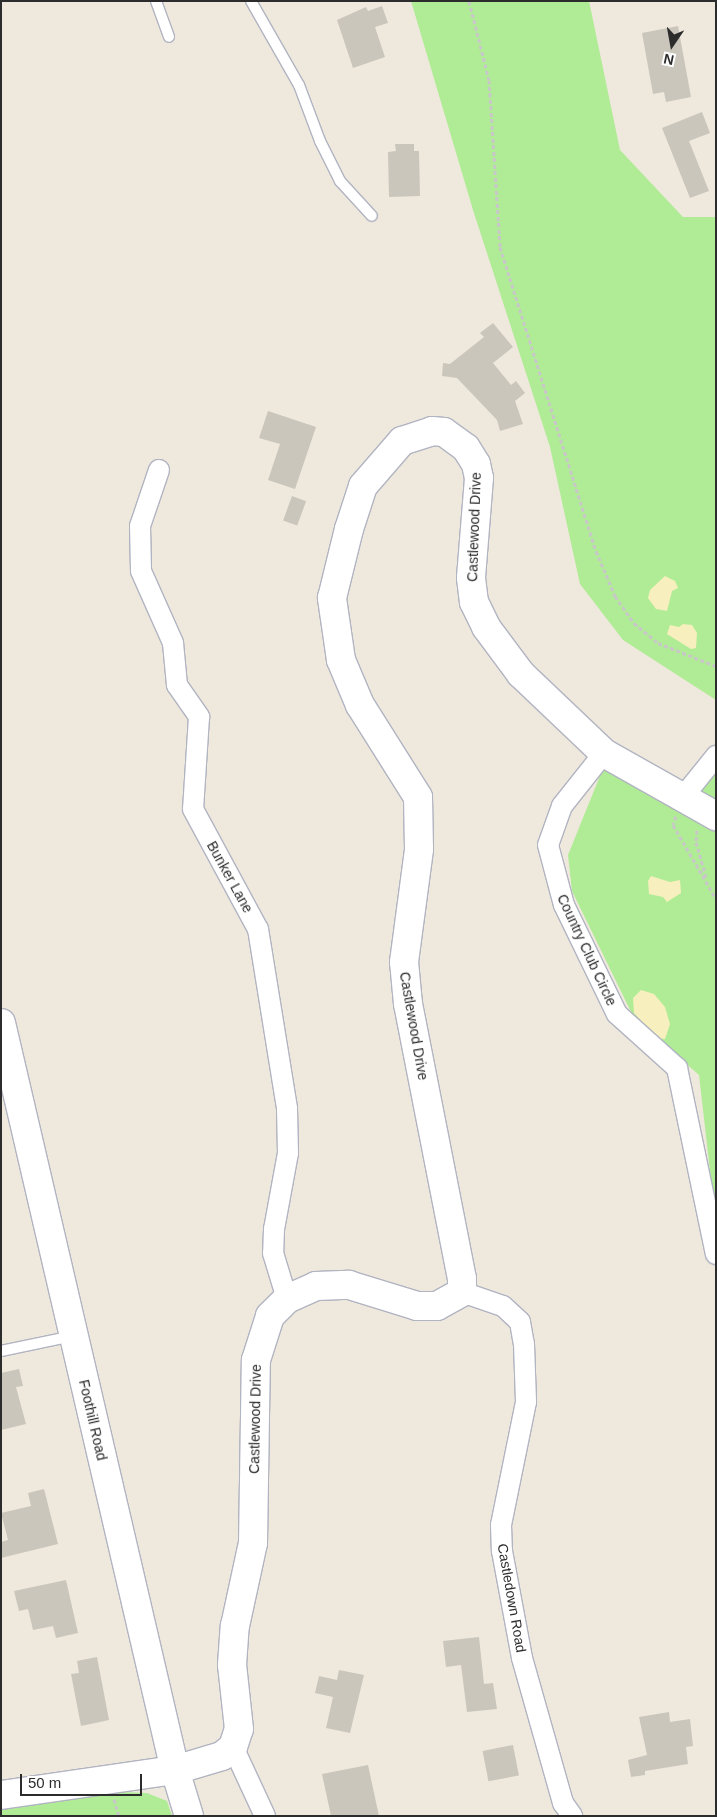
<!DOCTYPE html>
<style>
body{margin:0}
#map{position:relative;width:717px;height:1817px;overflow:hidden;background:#efe8dd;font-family:Helvetica,sans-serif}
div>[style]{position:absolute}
.green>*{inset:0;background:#b0eb95}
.sand>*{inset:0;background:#f7f0be}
.building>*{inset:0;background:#cac6bc;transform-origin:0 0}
.path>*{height:3px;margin-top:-1.5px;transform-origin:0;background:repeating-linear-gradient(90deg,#c8c8c8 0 4px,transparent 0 6.5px)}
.roads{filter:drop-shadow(1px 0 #b1b4c1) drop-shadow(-1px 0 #b1b4c1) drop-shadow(0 1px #b1b4c1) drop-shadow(0 -1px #b1b4c1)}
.lane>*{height:10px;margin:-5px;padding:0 5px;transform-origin:5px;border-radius:5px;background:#fff}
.street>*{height:20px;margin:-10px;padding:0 10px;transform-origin:10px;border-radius:10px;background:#fff}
.secondary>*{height:28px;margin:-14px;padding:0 14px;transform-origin:14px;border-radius:14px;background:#fff}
span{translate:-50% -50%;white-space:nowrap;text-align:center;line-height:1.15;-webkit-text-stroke:4px #fff;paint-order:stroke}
.street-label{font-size:14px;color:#2c2c2c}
.frame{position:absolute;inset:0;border:2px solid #2c2c2c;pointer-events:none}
.north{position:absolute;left:647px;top:20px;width:50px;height:50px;-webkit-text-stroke:4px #fff;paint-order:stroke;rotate:192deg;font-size:14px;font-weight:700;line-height:20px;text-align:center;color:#2c2c2c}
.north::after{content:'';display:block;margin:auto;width:18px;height:22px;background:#2c2c2c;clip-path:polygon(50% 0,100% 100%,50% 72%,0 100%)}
.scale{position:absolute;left:20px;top:1774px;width:122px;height:22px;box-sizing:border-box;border:2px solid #2c2c2c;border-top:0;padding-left:6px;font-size:15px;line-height:18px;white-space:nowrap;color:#2c2c2c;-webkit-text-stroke:4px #fff;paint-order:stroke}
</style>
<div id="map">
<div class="green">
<i style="clip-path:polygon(411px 1px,589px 1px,620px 150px,683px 217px,716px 217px,716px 700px,623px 640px,580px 584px,550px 447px,473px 210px)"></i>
<i style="clip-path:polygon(606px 761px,686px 811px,716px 769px,716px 1223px,699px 1075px,634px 1018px,572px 891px,568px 855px)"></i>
<i style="clip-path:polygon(119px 1792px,147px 1793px,167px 1801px,172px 1816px,1px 1816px,1px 1809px)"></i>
</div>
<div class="sand">
<i style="clip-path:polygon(665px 576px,675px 581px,678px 588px,672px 591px,667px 611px,656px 609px,648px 598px,650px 590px)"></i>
<i style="clip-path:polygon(683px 624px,692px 625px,697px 633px,696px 648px,691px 649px,667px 634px,670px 625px,679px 627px)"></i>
<i style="clip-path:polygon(651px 876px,670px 882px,680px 880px,681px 893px,667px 902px,663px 897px,649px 894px,648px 881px)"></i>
<i style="clip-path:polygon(641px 990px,654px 994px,665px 1007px,670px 1024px,665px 1039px,653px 1038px,646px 1033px,646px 1026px,634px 1013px,633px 998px)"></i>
</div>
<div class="building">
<i style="clip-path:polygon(382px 6px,388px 23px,375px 27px,385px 57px,353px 68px,337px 20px,366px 7px,368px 11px)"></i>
<i style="clip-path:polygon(678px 26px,691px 97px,666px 102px,664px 92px,653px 94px,642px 33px)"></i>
<i style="clip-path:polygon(702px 112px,710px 133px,689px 141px,709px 191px,690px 198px,662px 128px)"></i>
<i style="clip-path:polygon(395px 144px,414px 144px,414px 151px,419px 151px,420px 196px,389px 197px,388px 152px,396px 151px)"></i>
<i style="clip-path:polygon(493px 323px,513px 347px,493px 363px,511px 385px,516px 381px,525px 393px,515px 401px,523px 424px,500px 431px,497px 420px,457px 378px,442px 376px,443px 363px,450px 364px,484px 337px,480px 333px)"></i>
<i style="clip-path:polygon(268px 411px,316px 427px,295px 489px,268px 480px,280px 444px,259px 438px)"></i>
<i style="left:292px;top:496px;width:15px;height:26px;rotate:20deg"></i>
<i style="clip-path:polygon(19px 1369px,23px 1386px,16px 1387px,26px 1424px,1px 1430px,1px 1373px)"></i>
<i style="clip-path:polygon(44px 1489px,58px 1544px,1px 1558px,1px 1542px,8px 1540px,1px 1513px,31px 1506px,28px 1493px)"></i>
<i style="clip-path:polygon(66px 1580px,78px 1633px,56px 1638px,53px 1626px,33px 1630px,28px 1609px,19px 1611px,14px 1591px)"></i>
<i style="clip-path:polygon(479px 1637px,484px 1684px,493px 1683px,497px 1709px,467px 1712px,461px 1665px,446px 1667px,443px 1641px)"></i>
<i style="clip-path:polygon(97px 1657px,109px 1720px,81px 1726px,71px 1674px,79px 1673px,77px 1661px)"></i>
<i style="clip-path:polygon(339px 1670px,364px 1675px,350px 1733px,326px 1728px,333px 1697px,315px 1693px,319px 1676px,337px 1680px)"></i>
<i style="clip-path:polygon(669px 1712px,670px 1722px,690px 1719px,693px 1746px,686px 1747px,688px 1764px,645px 1771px,645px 1775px,631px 1777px,628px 1760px,647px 1755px,639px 1717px)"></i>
<i style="left:513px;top:1745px;width:31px;height:31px;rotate:79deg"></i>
<i style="clip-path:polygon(368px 1765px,379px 1816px,331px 1816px,322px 1774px)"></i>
</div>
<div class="path">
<i style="left:469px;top:1px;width:81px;rotate:75.8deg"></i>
<i style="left:489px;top:80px;width:167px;rotate:86.2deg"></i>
<i style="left:500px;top:247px;width:319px;rotate:72.5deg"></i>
<i style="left:596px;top:551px;width:49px;rotate:67.1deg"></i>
<i style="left:615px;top:596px;width:33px;rotate:55deg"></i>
<i style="left:634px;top:623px;width:31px;rotate:40deg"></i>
<i style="left:658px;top:643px;width:62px;rotate:21.6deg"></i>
<i style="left:676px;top:816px;width:9px;rotate:108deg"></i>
<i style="left:673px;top:825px;width:86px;rotate:59.8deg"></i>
<i style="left:697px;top:830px;width:12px;rotate:95deg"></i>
<i style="left:696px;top:842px;width:37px;rotate:74deg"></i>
<i style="left:114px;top:1799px;width:18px;rotate:74deg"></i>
</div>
<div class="roads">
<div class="lane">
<i style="left:156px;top:1px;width:38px;rotate:70deg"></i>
<i style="left:251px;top:1px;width:97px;rotate:60.3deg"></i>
<i style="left:299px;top:85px;width:60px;rotate:69.4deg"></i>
<i style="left:320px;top:141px;width:45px;rotate:63.4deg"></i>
<i style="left:340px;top:181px;width:47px;rotate:47.6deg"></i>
<i style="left:1px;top:1351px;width:74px;rotate:-11.8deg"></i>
</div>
<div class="street">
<i style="left:159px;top:470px;width:59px;rotate:108.7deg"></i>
<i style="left:140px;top:526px;width:45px;rotate:88.7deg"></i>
<i style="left:141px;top:571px;width:79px;rotate:66deg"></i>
<i style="left:173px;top:643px;width:42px;rotate:84.6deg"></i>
<i style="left:177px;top:685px;width:39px;rotate:55deg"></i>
<i style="left:199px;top:717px;width:92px;rotate:93.7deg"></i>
<i style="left:193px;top:809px;width:136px;rotate:61.6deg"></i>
<i style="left:258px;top:929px;width:182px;rotate:80.8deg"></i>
<i style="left:287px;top:1109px;width:44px;rotate:88.7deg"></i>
<i style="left:288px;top:1153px;width:77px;rotate:100.4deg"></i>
<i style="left:274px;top:1229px;width:24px;rotate:92deg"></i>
<i style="left:273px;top:1253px;width:48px;rotate:73.1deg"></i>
<i style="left:604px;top:753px;width:68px;rotate:128.4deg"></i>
<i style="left:562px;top:806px;width:41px;rotate:109.7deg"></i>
<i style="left:548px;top:845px;width:62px;rotate:75.1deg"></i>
<i style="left:564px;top:905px;width:121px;rotate:64.1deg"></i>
<i style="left:617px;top:1014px;width:81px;rotate:42deg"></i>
<i style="left:677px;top:1068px;width:190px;rotate:78.2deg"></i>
<i style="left:683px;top:797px;width:53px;rotate:-51.2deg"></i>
<i style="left:462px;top:1292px;width:43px;rotate:18.9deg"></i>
<i style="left:503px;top:1306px;width:23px;rotate:43deg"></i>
<i style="left:520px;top:1322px;width:22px;rotate:80deg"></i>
<i style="left:524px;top:1344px;width:58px;rotate:88deg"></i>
<i style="left:526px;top:1402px;width:126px;rotate:101.5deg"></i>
<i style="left:501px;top:1525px;width:26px;rotate:88deg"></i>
<i style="left:502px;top:1551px;width:109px;rotate:79.4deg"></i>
<i style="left:522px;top:1658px;width:151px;rotate:74.2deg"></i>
<i style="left:563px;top:1803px;width:16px;rotate:55deg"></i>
<i style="left:233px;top:1747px;width:76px;rotate:65.1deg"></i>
</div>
<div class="secondary">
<i style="left:1px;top:1023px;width:767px;rotate:76.89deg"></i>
<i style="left:175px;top:1770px;width:48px;rotate:73.1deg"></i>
<i style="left:1px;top:1795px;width:176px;rotate:-8.2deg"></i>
<i style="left:175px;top:1770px;width:49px;rotate:-16.6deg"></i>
<i style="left:222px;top:1756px;width:14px;rotate:-39deg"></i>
<i style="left:233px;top:1747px;width:19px;rotate:-72deg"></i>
<i style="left:239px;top:1729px;width:64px;rotate:-96.2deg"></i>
<i style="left:232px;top:1665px;width:39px;rotate:-86deg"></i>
<i style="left:235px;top:1626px;width:85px;rotate:-77.8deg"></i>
<i style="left:253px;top:1543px;width:183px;rotate:-89.1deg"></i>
<i style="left:256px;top:1360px;width:46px;rotate:-72.3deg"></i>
<i style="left:270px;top:1316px;width:24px;rotate:-45deg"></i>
<i style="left:287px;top:1299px;width:32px;rotate:-24deg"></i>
<i style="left:316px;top:1286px;width:33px;rotate:-2deg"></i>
<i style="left:349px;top:1285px;width:71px;rotate:17.2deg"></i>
<i style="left:417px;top:1306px;width:20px"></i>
<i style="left:437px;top:1306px;width:29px;rotate:-29deg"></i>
<i style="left:462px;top:1292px;width:13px;rotate:-90deg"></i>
<i style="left:462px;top:1279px;width:280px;rotate:-101.1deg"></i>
<i style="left:408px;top:1004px;width:42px;rotate:-95.4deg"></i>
<i style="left:404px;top:962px;width:114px;rotate:-82.4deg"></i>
<i style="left:419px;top:849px;width:52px;rotate:-91.1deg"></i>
<i style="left:418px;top:797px;width:109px;rotate:-122.2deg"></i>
<i style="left:360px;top:705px;width:49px;rotate:-112.9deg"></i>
<i style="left:341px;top:660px;width:63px;rotate:-98.3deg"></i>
<i style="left:332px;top:598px;width:71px;rotate:-76.2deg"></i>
<i style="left:349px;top:529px;width:45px;rotate:-72deg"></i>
<i style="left:363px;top:486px;width:60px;rotate:-49.1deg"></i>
<i style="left:402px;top:441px;width:32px;rotate:-18deg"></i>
<i style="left:432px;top:431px;width:12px;rotate:5deg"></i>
<i style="left:444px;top:432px;width:27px;rotate:36deg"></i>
<i style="left:466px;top:448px;width:19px;rotate:58deg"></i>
<i style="left:476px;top:464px;width:14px;rotate:78deg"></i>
<i style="left:479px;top:478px;width:100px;rotate:94.6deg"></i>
<i style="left:471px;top:578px;width:24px;rotate:83deg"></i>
<i style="left:474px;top:602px;width:28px;rotate:64deg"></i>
<i style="left:486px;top:627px;width:59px;rotate:53.3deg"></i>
<i style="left:521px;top:674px;width:115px;rotate:43.6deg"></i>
<i style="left:604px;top:753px;width:129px;rotate:29.4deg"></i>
</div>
</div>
<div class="street-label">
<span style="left:474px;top:527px;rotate:-88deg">Castlewood Drive</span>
<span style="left:230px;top:877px;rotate:61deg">Bunker Lane</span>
<span style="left:587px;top:950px;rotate:65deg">Country Club Circle</span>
<span style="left:414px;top:1026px;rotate:80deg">Castlewood Drive</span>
<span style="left:255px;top:1419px;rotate:-89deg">Castlewood Drive</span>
<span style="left:93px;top:1420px;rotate:77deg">Foothill Road</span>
<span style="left:512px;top:1598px;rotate:80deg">Castledown Road</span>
</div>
<div class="frame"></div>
<div class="north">N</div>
<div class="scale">50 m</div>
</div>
